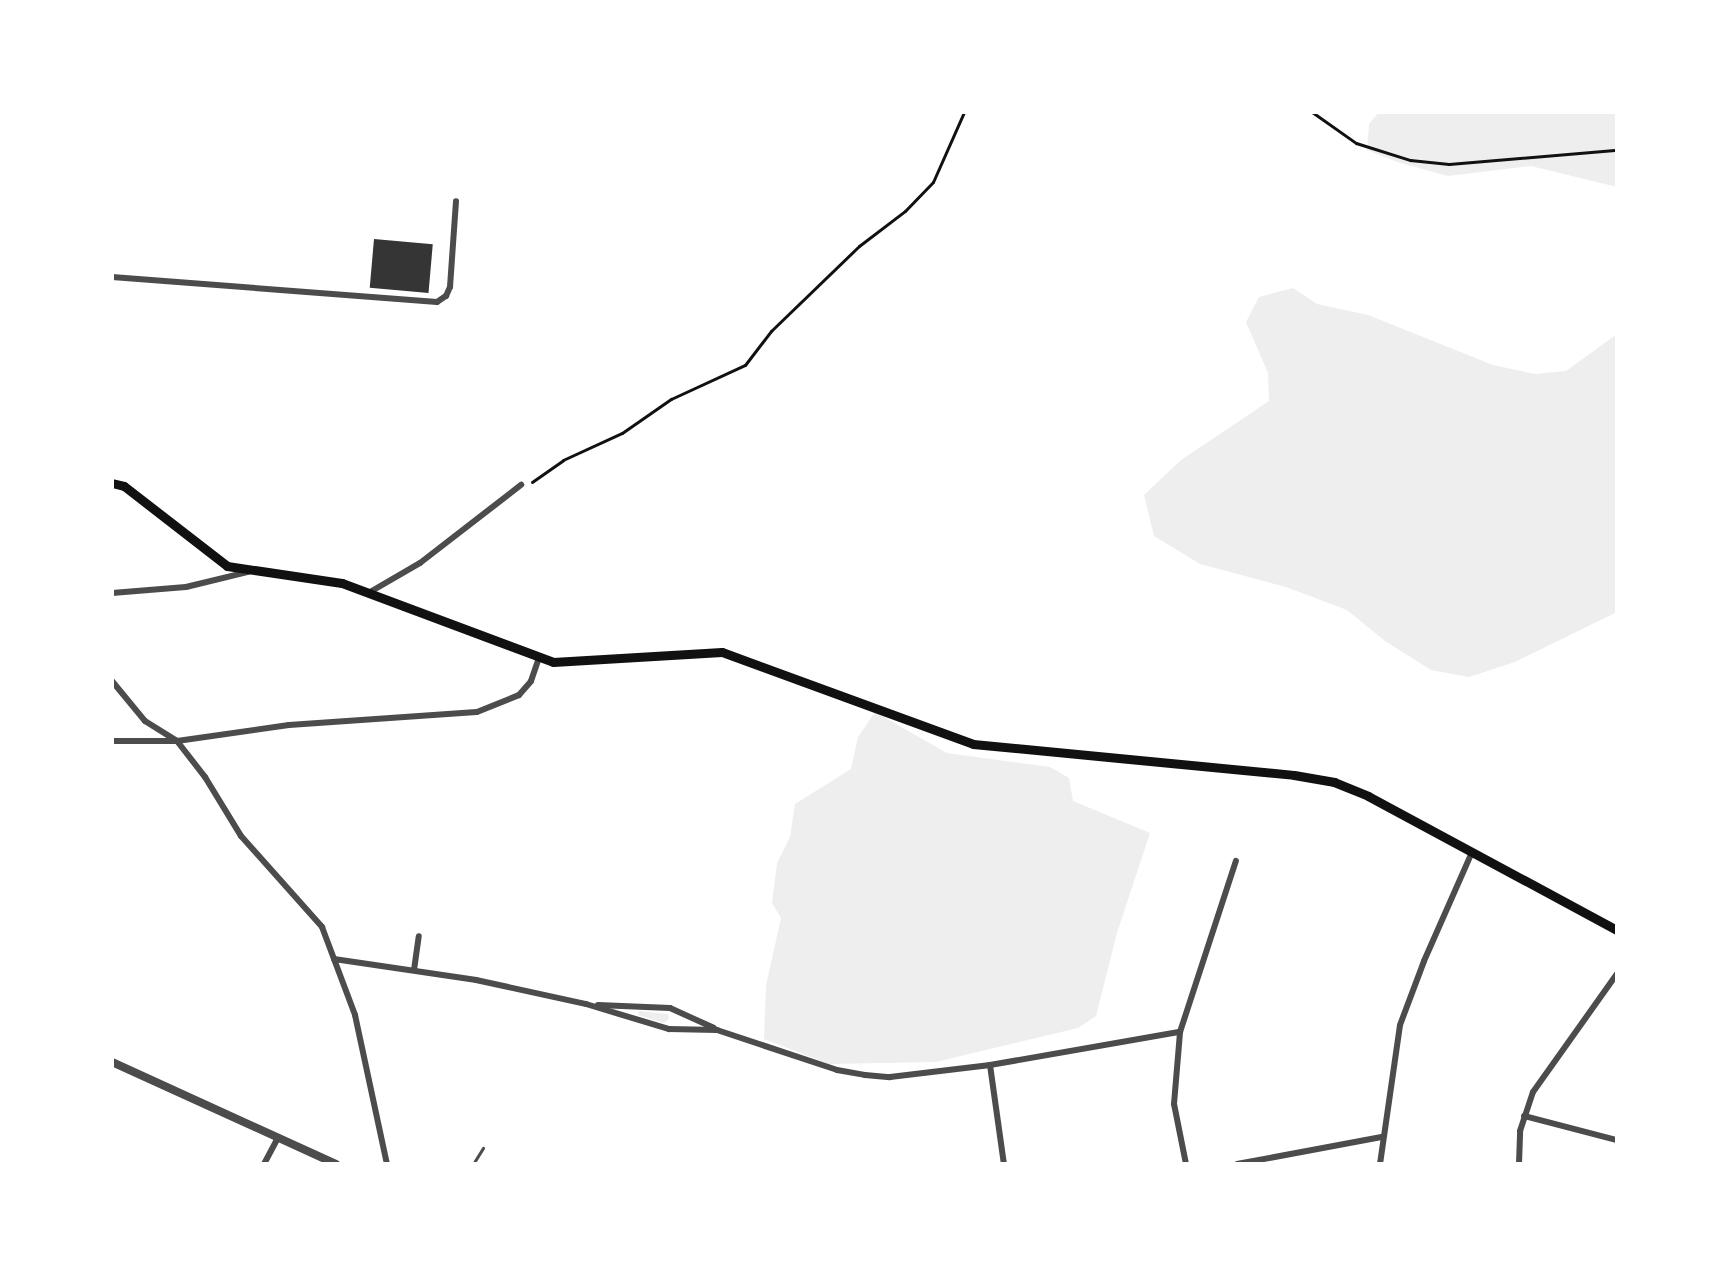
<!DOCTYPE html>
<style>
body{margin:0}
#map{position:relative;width:1729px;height:1276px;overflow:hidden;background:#fff;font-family:Lato,sans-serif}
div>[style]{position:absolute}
.green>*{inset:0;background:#eee}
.building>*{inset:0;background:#353535;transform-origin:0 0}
.path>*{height:3px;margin:-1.5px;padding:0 1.5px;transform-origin:1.5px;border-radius:1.5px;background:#111}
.service>*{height:3px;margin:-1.5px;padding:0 1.5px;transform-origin:1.5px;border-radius:1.5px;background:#4c4c4c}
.minor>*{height:6px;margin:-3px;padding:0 3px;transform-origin:3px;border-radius:3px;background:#4c4c4c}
.tertiary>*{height:8px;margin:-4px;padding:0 4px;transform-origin:4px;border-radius:4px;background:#4c4c4c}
.secondary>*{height:9px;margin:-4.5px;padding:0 4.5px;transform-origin:4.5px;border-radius:4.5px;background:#111}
span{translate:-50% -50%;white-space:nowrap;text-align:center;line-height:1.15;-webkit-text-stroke:6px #fff;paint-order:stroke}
.frame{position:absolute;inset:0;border:114px solid #fff;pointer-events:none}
</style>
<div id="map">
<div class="green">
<i style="clip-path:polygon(1379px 112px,1617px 112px,1617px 187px,1531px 166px,1448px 176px,1397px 162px,1367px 150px,1369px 124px)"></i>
<i style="clip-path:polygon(1293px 288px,1317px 304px,1368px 315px,1493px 365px,1535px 374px,1566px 371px,1617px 334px,1617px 612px,1515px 662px,1469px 677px,1431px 670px,1385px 641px,1347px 610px,1286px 587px,1200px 564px,1154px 536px,1144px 495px,1181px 460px,1269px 401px,1268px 373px,1246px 322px,1259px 297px)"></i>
<i style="clip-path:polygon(875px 712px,947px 753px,1050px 767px,1069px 778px,1073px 801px,1150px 833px,1117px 933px,1096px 1016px,1078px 1028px,936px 1062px,829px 1064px,764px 1039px,766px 985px,781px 918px,772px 903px,777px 863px,790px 837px,795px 804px,851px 769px,858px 737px)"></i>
<i style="clip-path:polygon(639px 1011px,668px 1014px,669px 1019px,664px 1023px,638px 1015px)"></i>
</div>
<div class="building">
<i style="left:374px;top:239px;width:59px;height:49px;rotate:5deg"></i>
</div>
<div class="path">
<i style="left:1312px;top:112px;width:54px;rotate:35.2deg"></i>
<i style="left:1356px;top:143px;width:57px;rotate:17.5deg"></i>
<i style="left:1410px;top:160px;width:39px;rotate:6deg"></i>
<i style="left:1449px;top:164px;width:169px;rotate:-4.8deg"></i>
<i style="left:532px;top:482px;width:38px;rotate:-35deg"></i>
<i style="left:563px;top:460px;width:65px;rotate:-24.6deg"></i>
<i style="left:622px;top:433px;width:60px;rotate:-34.8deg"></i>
<i style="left:671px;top:399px;width:81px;rotate:-24.7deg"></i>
<i style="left:745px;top:365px;width:43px;rotate:-52.6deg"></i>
<i style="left:771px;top:331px;width:122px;rotate:-44deg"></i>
<i style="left:859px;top:246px;width:58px;rotate:-37.3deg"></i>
<i style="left:905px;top:211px;width:40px;rotate:-46deg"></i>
<i style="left:933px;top:182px;width:77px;rotate:-66.1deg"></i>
</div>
<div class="service">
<i style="left:473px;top:1164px;width:19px;rotate:-58deg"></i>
</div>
<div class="minor">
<i style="left:112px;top:277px;width:326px;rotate:4.4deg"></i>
<i style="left:437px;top:302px;width:11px;rotate:-34deg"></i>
<i style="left:446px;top:296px;width:10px;rotate:-66deg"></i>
<i style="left:450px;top:287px;width:86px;rotate:-86deg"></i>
<i style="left:370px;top:592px;width:58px;rotate:-30.1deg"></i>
<i style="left:420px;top:563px;width:128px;rotate:-37.7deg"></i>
<i style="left:112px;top:593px;width:74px;rotate:-4.6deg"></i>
<i style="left:186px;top:587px;width:64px;rotate:-13.6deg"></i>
<i style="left:112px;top:681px;width:52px;rotate:50.5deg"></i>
<i style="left:145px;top:721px;width:38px;rotate:32deg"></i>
<i style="left:177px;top:741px;width:46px;rotate:52.1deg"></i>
<i style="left:205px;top:777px;width:69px;rotate:58.6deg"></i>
<i style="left:241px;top:836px;width:122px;rotate:48.3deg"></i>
<i style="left:322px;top:927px;width:94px;rotate:69.4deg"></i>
<i style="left:355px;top:1015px;width:152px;rotate:77.9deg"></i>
<i style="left:112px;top:741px;width:65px"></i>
<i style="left:177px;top:741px;width:113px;rotate:-8.1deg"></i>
<i style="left:289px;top:725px;width:188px;rotate:-4deg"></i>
<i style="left:477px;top:712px;width:45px;rotate:-22deg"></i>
<i style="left:519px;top:695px;width:18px;rotate:-49deg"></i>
<i style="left:531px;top:681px;width:24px;rotate:-71deg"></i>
<i style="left:334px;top:959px;width:144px;rotate:8.4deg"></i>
<i style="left:476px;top:980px;width:113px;rotate:12.3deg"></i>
<i style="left:586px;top:1004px;width:87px;rotate:16.8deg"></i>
<i style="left:669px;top:1029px;width:48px;rotate:1.2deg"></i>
<i style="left:717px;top:1030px;width:126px;rotate:18.4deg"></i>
<i style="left:837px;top:1070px;width:28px;rotate:10deg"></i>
<i style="left:865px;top:1075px;width:25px;rotate:5deg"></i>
<i style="left:890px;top:1077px;width:101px;rotate:-6.8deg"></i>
<i style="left:990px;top:1065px;width:193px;rotate:-9.9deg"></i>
<i style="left:414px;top:970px;width:34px;rotate:-82deg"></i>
<i style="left:598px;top:1005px;width:72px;rotate:2.4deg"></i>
<i style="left:670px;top:1008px;width:48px;rotate:24.4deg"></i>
<i style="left:990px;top:1065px;width:100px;rotate:82deg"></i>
<i style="left:1524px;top:1116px;width:96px;rotate:14.5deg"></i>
<i style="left:264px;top:1164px;width:30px;rotate:-62deg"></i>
<i style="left:1186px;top:1164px;width:61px;rotate:-101.3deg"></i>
<i style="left:1174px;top:1104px;width:72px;rotate:-85.2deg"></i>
<i style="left:1180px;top:1032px;width:180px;rotate:-71.9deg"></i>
<i style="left:1237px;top:1164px;width:147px;rotate:-10.6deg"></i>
<i style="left:1380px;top:1164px;width:140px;rotate:-81.8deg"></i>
<i style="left:1400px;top:1025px;width:68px;rotate:-69.4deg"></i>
<i style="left:1424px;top:961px;width:119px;rotate:-66.2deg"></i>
<i style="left:1519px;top:1164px;width:33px;rotate:-88deg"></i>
<i style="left:1520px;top:1131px;width:41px;rotate:-71.6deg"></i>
<i style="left:1533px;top:1092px;width:145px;rotate:-54.6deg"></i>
</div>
<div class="tertiary">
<i style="left:112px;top:1062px;width:246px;rotate:24.5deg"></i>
</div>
<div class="secondary">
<i style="left:112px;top:483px;width:12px;rotate:14deg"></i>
<i style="left:124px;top:486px;width:130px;rotate:37.8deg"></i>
<i style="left:227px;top:566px;width:116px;rotate:8.4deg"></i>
<i style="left:342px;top:583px;width:225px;rotate:20.5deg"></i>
<i style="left:553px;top:662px;width:169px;rotate:-3.4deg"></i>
<i style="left:722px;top:652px;width:267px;rotate:20.1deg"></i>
<i style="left:973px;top:744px;width:322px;rotate:5.5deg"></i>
<i style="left:1294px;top:775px;width:41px;rotate:9.9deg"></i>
<i style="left:1334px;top:782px;width:37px;rotate:22deg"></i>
<i style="left:1368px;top:796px;width:283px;rotate:28.3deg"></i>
</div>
<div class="frame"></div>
</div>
